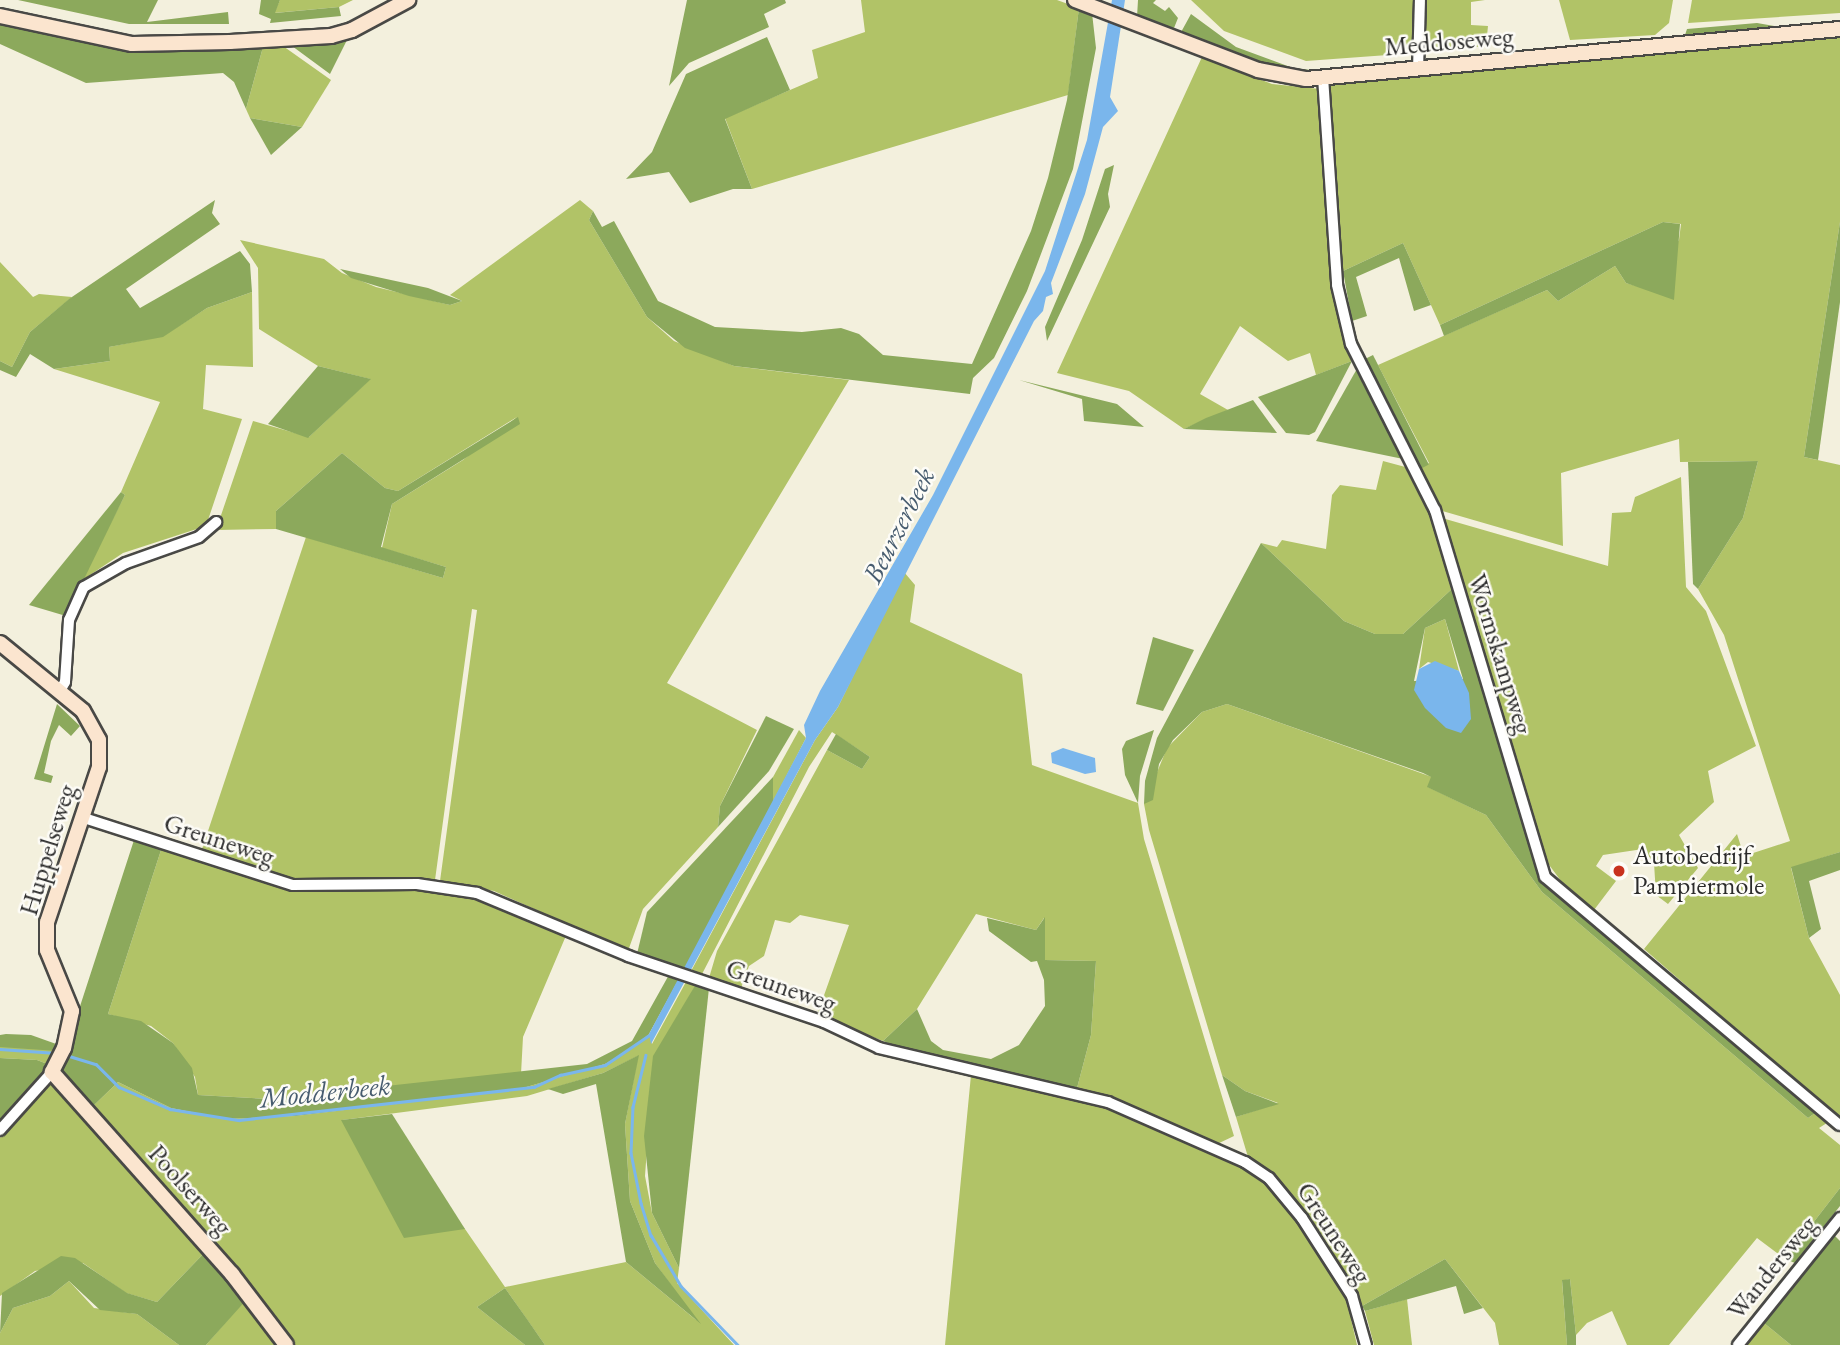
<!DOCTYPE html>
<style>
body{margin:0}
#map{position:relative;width:1840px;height:1345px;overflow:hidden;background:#f3f0dd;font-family:"EB Garamond",serif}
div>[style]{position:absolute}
.green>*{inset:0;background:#b1c367}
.forest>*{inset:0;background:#8ca95c;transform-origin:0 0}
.water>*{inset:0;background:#7ab6ec}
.stream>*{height:2.5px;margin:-1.25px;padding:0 1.25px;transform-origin:1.25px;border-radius:1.25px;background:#7ab6ec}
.roads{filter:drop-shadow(2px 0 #494946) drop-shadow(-2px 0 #494946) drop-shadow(0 2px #494946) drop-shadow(0 -2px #494946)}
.street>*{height:10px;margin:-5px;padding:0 5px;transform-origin:5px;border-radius:5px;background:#fff}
.secondary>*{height:14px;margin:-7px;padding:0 7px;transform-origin:7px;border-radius:7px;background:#fbe5cf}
.dots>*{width:19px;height:19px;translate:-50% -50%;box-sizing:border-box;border:4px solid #fdfcf7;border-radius:50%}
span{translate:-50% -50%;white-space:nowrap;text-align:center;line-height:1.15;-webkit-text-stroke:5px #fdfcf7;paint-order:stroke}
.street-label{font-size:26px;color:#2b2b2b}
.poi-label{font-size:26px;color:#2b2b2b}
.left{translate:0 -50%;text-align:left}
.water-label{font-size:28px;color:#475c6f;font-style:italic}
</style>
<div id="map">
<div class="green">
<i style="clip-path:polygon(280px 0,353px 0,339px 7px,274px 13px)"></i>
<i style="clip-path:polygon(861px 0,1057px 0,1079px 8px,1068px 95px,752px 189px,725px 118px,818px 78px,812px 50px,865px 32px)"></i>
<i style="clip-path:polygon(1191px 0,1419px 0,1415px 53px,1306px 61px,1224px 31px)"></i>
<i style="clip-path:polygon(1424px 0,1485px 0,1471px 2px,1471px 25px,1488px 26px,1486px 46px,1422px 52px)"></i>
<i style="clip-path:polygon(1559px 0,1673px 0,1669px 23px,1655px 35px,1570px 40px)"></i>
<i style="clip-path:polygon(1692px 0,1840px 0,1840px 13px,1688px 23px)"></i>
<i style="clip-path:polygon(1840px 36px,1840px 222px,1804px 457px,1840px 465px,1840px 852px,1791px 868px,1809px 938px,1840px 995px,1840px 1119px,1644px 949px,1737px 834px,1744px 856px,1790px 841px,1724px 635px,1698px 589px,1743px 518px,1758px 461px,1680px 462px,1679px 439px,1561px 473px,1563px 546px,1439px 510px,1421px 468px,1429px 463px,1378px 365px,1547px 290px,1558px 301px,1615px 266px,1626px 283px,1643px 288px,1679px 240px,1681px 224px,1663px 222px,1440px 325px,1403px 243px,1343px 271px,1329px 89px,1330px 84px)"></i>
<i style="clip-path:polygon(283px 46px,331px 80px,302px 127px,250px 118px,246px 109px,263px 47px)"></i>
<i style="clip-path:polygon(1202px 57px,1272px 84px,1320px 89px,1334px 267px,1352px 361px,1316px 375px,1310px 353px,1288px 361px,1240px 326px,1200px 394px,1228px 410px,1184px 429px,1129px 391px,1057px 373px)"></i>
<i style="clip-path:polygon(580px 200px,593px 211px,589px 220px,647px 317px,674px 341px,734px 366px,849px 380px,667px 683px,757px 730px,720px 806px,718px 827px,643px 909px,628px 951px,494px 891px,440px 881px,477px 610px,472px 609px,435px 880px,294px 880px,201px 852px,306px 537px,443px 578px,446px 567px,382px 548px,392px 504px,463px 460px,517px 417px,398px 491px,385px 488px,342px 453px,276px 511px,276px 529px,216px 530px,253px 421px,309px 437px,370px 379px,318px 366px,259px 329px,258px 268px,240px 240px,324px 259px,342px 273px,376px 287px,450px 305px,462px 301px,450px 295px)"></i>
<i style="clip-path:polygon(0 262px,33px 297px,39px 294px,72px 297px,30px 332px,12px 367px,0 361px)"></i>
<i style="clip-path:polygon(252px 292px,253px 367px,206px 365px,203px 409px,242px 419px,206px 526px,123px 553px,81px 581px,125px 495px,121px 492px,160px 402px,54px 369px,110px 361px,109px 347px,163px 336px,207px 308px)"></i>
<i style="clip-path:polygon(1383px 461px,1409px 468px,1429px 509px,1453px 588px,1403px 634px,1375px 634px,1344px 621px,1261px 543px,1277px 547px,1282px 540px,1326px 549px,1332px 495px,1340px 485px,1376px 490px)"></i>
<i style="clip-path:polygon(1681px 477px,1686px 587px,1706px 611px,1756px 746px,1708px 771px,1714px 802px,1679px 835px,1698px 868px,1668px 904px,1656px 895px,1654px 863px,1643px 849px,1603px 855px,1596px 866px,1616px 881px,1594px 910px,1561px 881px,1544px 858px,1442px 518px,1608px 566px,1612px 513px,1631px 512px,1635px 497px)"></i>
<i style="clip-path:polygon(904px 572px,915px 585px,910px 622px,1022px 674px,1032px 765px,1138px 803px,1144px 839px,1234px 1136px,1215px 1145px,1077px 1088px,1091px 1035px,1096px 961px,1045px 960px,1044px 918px,1036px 930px,976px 914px,917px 1009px,883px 1041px,817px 1015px,849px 925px,800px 915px,790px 923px,775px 920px,764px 956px,749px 966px,741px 988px,709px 978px,717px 951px,827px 750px,862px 769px,870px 757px,832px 732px,809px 767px,701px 976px,690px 973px,815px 740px,838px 707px)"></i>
<i style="clip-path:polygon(1445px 619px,1459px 671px,1428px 662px,1419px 669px,1425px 628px)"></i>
<i style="clip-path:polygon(1227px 704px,1432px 777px,1428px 787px,1486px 815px,1542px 892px,1808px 1118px,1818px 1111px,1830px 1121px,1819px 1128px,1840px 1145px,1840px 1188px,1785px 1259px,1757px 1238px,1669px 1345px,1627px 1345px,1612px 1311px,1587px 1323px,1576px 1335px,1570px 1279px,1562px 1281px,1567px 1345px,1499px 1345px,1495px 1323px,1445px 1259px,1362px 1306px,1292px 1195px,1248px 1157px,1236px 1117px,1278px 1103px,1245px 1091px,1222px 1075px,1149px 830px,1144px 804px,1167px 748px,1202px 712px)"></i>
<i style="clip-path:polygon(799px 730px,806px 738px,773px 802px,773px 777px)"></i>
<i style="clip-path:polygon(162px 847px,275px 882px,448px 886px,568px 931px,523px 1037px,521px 1074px,267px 1099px,198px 1095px,195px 1077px,173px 1043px,151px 1026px,108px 1014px)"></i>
<i style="clip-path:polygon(evenodd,687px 980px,696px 984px,652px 1079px,645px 1176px,652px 1213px,679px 1268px,677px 1283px,734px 1345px,545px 1345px,505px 1288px,477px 1307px,525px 1345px,292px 1345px,89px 1110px,118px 1082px,171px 1108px,226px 1119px,296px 1116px,523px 1088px,605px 1064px,649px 1034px,652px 1044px,687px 980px,638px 1056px,625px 1124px,630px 1201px,655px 1263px,696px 1320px,626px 1262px,505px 1287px,465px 1229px,342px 1120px,527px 1096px,603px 1073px,638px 1056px)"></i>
<i style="clip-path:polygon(0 1047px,29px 1047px,57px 1051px,50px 1065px,37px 1060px,0 1058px)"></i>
<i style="clip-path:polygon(971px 1075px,1107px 1107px,1259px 1175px,1276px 1188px,1344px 1287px,1358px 1315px,1351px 1319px,1357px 1345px,945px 1345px)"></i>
<i style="clip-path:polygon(53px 1079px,208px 1249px,157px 1302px,126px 1293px,83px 1263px,35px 1271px,0 1296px,0 1138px)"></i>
<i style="clip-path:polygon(69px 1281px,94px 1308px,137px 1314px,179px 1345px,0 1345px,0 1333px,13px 1308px,50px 1296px)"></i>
<i style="clip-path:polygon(248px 1298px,283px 1345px,206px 1345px,244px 1301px)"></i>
<i style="clip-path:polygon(1407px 1299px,1412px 1345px,1374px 1345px,1365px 1311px)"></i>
<i style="clip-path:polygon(1764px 1323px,1791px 1345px,1746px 1345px)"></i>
</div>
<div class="forest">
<i style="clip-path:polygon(18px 0,158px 0,147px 22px,228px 12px,229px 24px,129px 24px)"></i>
<i style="clip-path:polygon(261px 0,280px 0,275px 13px,339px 7px,341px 16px,270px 23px,271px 19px,259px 14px)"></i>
<i style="clip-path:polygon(687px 0,785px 0,786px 3px,764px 14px,769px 27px,689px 63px,669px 86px)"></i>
<i style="clip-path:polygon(1138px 0,1156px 0,1153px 3px,1165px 11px,1169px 7px,1178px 18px,1174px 28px,1137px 17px)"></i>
<i style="clip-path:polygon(1079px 8px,1092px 13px,1096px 48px,1073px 169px,1027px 291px,994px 358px,973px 378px,970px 394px,734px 366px,685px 348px,647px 317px,589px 220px,593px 211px,602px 227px,614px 221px,658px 301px,715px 327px,802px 332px,841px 328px,859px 334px,883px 355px,972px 364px,1031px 231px,1048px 178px,1067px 100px)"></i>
<i style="clip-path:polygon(1191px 14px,1236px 47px,1293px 68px,1320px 71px,1292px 72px,1265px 65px,1180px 34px)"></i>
<i style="clip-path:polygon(0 21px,110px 46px,263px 47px,246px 109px,234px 82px,223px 73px,86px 83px,0 44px)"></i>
<i style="clip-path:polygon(1757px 23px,1785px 28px,1684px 38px,1687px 29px)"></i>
<i style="clip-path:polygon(767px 37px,790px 90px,725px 119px,752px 189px,733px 189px,690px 203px,669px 172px,626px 179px,652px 152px,686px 74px)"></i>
<i style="clip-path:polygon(348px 38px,330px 74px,292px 46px,301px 46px)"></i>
<i style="clip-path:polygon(250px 118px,302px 127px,271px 155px)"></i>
<i style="clip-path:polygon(1114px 165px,1108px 194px,1110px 207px,1047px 341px,1045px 327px,1082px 240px,1105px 169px)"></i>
<i style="clip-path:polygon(215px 200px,212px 213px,220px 224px,126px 289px,140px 308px,240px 251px,250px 264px,252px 292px,207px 308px,163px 337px,109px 347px,110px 361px,54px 369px,30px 354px,16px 377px,0 370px,0 361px,12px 367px,30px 332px,69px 299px)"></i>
<i style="clip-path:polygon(1663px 222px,1680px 224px,1674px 300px,1626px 283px,1615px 266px,1558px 301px,1547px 290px,1444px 336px,1440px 325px)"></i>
<i style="clip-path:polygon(1840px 222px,1840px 302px,1818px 460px,1804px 457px)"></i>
<i style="clip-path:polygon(1403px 243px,1431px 305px,1414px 311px,1399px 258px,1356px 277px,1367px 316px,1352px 321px,1343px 271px)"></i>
<i style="clip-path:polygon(340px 269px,428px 288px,462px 301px,450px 305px,409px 296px,351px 278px)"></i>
<i style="left:1373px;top:355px;width:123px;height:9px;rotate:63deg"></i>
<i style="clip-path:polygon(1352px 361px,1315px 432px,1309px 435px,1286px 433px,1258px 397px)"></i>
<i style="clip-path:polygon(318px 366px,371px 379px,308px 438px,268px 424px)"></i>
<i style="clip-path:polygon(1358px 367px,1408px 460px,1316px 441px)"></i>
<i style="clip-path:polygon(1019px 380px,1117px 404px,1144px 427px,1084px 421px,1082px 399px)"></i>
<i style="clip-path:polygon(1253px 400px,1277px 433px,1184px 429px,1206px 418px)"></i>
<i style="clip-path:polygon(518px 417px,520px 424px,392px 504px,381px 547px,446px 567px,443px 578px,276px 529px,276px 511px,342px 453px,385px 488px,398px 491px)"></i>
<i style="clip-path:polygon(1758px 461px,1743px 518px,1698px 589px,1693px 584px,1688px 462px)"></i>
<i style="clip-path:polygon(121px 492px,125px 495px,66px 616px,29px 605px)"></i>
<i style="clip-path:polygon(evenodd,1261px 543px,1344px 621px,1375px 634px,1403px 634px,1453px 588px,1472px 641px,1538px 877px,1818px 1111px,1808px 1118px,1542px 892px,1486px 815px,1427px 787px,1431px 777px,1423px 773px,1227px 704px,1202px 712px,1173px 740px,1159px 764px,1153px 800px,1144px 804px,1145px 781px,1157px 738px,1261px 543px,1445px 619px,1463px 679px,1414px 681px,1425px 628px,1445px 619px)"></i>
<i style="clip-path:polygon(1153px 637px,1194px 650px,1163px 711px,1136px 704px)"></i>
<i style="clip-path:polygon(57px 704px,80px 726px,71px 736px,59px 725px,51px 741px,44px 773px,53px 776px,51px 783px,34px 779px)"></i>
<i style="clip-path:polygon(766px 716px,794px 729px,769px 771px,718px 827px,720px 806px)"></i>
<i style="clip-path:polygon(1154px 730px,1140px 776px,1138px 803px,1125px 775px,1122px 749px,1126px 741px)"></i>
<i style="clip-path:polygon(836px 734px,870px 757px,862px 769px,827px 750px)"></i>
<i style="clip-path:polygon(773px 777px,773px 802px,684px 971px,637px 954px,647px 912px)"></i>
<i style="clip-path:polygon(135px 837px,162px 847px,108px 1014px,141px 1021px,173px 1043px,192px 1068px,198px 1095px,267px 1099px,587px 1064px,632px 1041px,670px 973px,680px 977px,649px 1034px,632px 1048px,605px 1064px,523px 1088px,296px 1116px,226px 1119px,171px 1108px,118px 1082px,89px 1110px,58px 1074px)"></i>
<i style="clip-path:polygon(1840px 852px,1840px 870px,1809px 881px,1821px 929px,1809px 938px,1791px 867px)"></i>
<i style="clip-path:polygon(1045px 917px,1045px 960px,1096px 961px,1091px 1035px,1077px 1088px,919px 1055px,883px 1041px,917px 1009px,931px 1041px,943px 1050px,991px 1059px,1019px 1045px,1045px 1006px,1044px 980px,1037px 961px,1031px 962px,989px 931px,987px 918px,1036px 930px)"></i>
<i style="clip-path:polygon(696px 984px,709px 988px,679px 1268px,652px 1213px,644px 1136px,653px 1056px)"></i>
<i style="clip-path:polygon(6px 1034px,31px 1035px,59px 1045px,57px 1051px,0 1047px,0 1035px)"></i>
<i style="clip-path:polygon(639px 1055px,625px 1124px,630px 1201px,655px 1263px,701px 1324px,626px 1262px,596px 1084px,563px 1094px,548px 1089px,603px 1073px)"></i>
<i style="clip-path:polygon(0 1058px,37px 1060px,50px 1065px,0 1126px)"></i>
<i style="clip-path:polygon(1222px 1075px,1245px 1091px,1279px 1104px,1236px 1117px)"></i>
<i style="clip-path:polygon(392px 1114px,465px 1229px,404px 1238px,341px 1120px)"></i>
<i style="clip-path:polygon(1840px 1188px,1840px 1206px,1795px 1263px,1785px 1259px)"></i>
<i style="clip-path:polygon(1833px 1234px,1840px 1241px,1840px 1345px,1791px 1345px,1764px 1323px)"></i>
<i style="clip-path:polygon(208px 1249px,248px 1298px,206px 1345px,179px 1345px,137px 1314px,100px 1310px,69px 1281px,50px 1296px,13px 1308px,0 1333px,2px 1293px,61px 1256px,75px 1258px,127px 1293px,157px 1302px)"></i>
<i style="clip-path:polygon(1445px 1259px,1483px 1308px,1464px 1314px,1456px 1286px,1365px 1311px,1362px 1306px)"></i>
<i style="clip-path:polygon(1570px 1279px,1576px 1335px,1576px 1345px,1567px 1345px,1562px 1280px)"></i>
<i style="clip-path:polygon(505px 1288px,527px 1319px,545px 1345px,525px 1345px,477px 1307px)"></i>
</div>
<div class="water">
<i style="clip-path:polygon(1112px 0,1125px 0,1110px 97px,1118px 111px,1103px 127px,1085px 194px,1051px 283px,1053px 294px,1046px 297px,1043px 311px,1034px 321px,838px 707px,815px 740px,651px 1044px,649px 1034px,806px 738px,804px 725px,820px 691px,933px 495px,1045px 271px,1087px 140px)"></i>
<i style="clip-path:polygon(1435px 661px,1459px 671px,1469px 693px,1471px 719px,1461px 733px,1446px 728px,1425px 708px,1414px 690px,1419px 669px)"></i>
<i style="clip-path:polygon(1063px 748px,1095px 758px,1096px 772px,1085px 774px,1052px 763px,1051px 753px)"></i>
</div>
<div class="stream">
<i style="left:0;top:1049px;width:56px;rotate:4.1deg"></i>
<i style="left:66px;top:1055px;width:31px;rotate:17deg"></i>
<i style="left:96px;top:1064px;width:33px;rotate:45deg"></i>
<i style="left:119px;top:1087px;width:56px;rotate:23.3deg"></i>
<i style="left:170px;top:1109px;width:70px;rotate:9.1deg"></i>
<i style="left:239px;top:1120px;width:297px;rotate:-6.4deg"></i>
<i style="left:534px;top:1087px;width:29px;rotate:-25deg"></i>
<i style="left:560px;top:1075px;width:46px;rotate:-12.5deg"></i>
<i style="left:605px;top:1065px;width:57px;rotate:-34.2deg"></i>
<i style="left:646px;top:1055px;width:54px;rotate:104deg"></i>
<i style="left:633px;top:1107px;width:46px;rotate:92.5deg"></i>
<i style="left:631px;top:1153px;width:51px;rotate:78.7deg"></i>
<i style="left:641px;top:1203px;width:34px;rotate:73deg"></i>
<i style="left:651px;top:1235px;width:59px;rotate:59.5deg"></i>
<i style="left:681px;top:1286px;width:82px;rotate:46deg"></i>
</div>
<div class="roads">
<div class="street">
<i style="left:1418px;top:70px;width:70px;rotate:-88.4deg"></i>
<i style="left:1323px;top:77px;width:208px;rotate:86.1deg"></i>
<i style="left:1337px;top:285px;width:61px;rotate:76.7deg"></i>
<i style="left:1351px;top:344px;width:186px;rotate:63.2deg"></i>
<i style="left:1435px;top:510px;width:383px;rotate:73.3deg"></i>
<i style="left:1545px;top:877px;width:385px;rotate:40.1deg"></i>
<i style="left:60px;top:691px;width:10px;rotate:-61deg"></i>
<i style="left:65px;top:682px;width:62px;rotate:-86.3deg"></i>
<i style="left:69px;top:620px;width:36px;rotate:-66deg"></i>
<i style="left:84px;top:587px;width:48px;rotate:-29.7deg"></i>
<i style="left:126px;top:563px;width:77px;rotate:-19.6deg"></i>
<i style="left:199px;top:537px;width:23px;rotate:-41deg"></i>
<i style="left:84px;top:818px;width:219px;rotate:17.8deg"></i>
<i style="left:293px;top:885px;width:124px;rotate:-0.5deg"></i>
<i style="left:417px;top:884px;width:61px;rotate:8.5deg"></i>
<i style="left:477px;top:893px;width:164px;rotate:22.6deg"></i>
<i style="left:628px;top:956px;width:207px;rotate:18.6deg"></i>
<i style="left:824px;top:1022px;width:61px;rotate:25.3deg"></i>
<i style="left:879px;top:1048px;width:235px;rotate:13.3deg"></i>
<i style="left:1108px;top:1102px;width:150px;rotate:23.7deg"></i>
<i style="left:1245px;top:1162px;width:29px;rotate:34deg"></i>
<i style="left:1269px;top:1178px;width:52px;rotate:50.5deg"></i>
<i style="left:1302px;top:1218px;width:93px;rotate:57.3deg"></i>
<i style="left:1352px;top:1296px;width:51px;rotate:74.1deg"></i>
<i style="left:0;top:1130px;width:78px;rotate:-48.1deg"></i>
<i style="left:1738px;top:1345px;width:163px;rotate:-51.2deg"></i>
</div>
<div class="secondary">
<i style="left:1075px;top:0;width:196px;rotate:20.9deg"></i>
<i style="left:1258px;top:70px;width:49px;rotate:10.6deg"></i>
<i style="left:1306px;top:79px;width:536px;rotate:-5.35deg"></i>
<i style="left:0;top:16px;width:135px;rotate:12deg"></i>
<i style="left:132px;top:44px;width:98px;rotate:-1.2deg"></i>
<i style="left:230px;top:42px;width:101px;rotate:-3.4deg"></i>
<i style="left:331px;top:36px;width:22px;rotate:-16deg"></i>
<i style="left:352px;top:30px;width:64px;rotate:-28.2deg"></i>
<i style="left:0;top:643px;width:107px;rotate:39.3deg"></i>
<i style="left:83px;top:711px;width:33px;rotate:61deg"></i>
<i style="left:99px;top:740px;width:27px;rotate:90deg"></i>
<i style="left:99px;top:767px;width:163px;rotate:108.5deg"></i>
<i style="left:47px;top:922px;width:28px;rotate:90deg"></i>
<i style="left:47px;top:950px;width:66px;rotate:67.7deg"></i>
<i style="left:72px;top:1011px;width:38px;rotate:102deg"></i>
<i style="left:64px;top:1048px;width:27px;rotate:117deg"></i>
<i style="left:52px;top:1072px;width:271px;rotate:48.3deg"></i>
<i style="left:232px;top:1274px;width:89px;rotate:52.7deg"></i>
</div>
</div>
<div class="dots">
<i style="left:1619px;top:871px;background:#c8321e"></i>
</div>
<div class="street-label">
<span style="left:1449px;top:42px;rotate:-5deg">Meddoseweg</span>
<span style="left:1500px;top:654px;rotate:73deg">Wormskampweg</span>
<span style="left:219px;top:840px;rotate:18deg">Greuneweg</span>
<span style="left:48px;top:850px;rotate:-73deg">Huppelseweg</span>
<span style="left:781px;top:986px;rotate:19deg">Greuneweg</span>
<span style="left:190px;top:1190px;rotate:48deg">Poolserweg</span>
<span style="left:1334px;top:1233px;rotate:57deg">Greuneweg</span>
<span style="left:1772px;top:1268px;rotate:-51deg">Wandersweg</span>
</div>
<div class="poi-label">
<span class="left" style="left:1633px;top:871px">Autobedrijf<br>Pampiermole</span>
</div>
<div class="water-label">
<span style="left:898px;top:525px;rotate:-63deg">Beurzerbeek</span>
<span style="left:325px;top:1091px;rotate:-6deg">Modderbeek</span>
</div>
</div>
